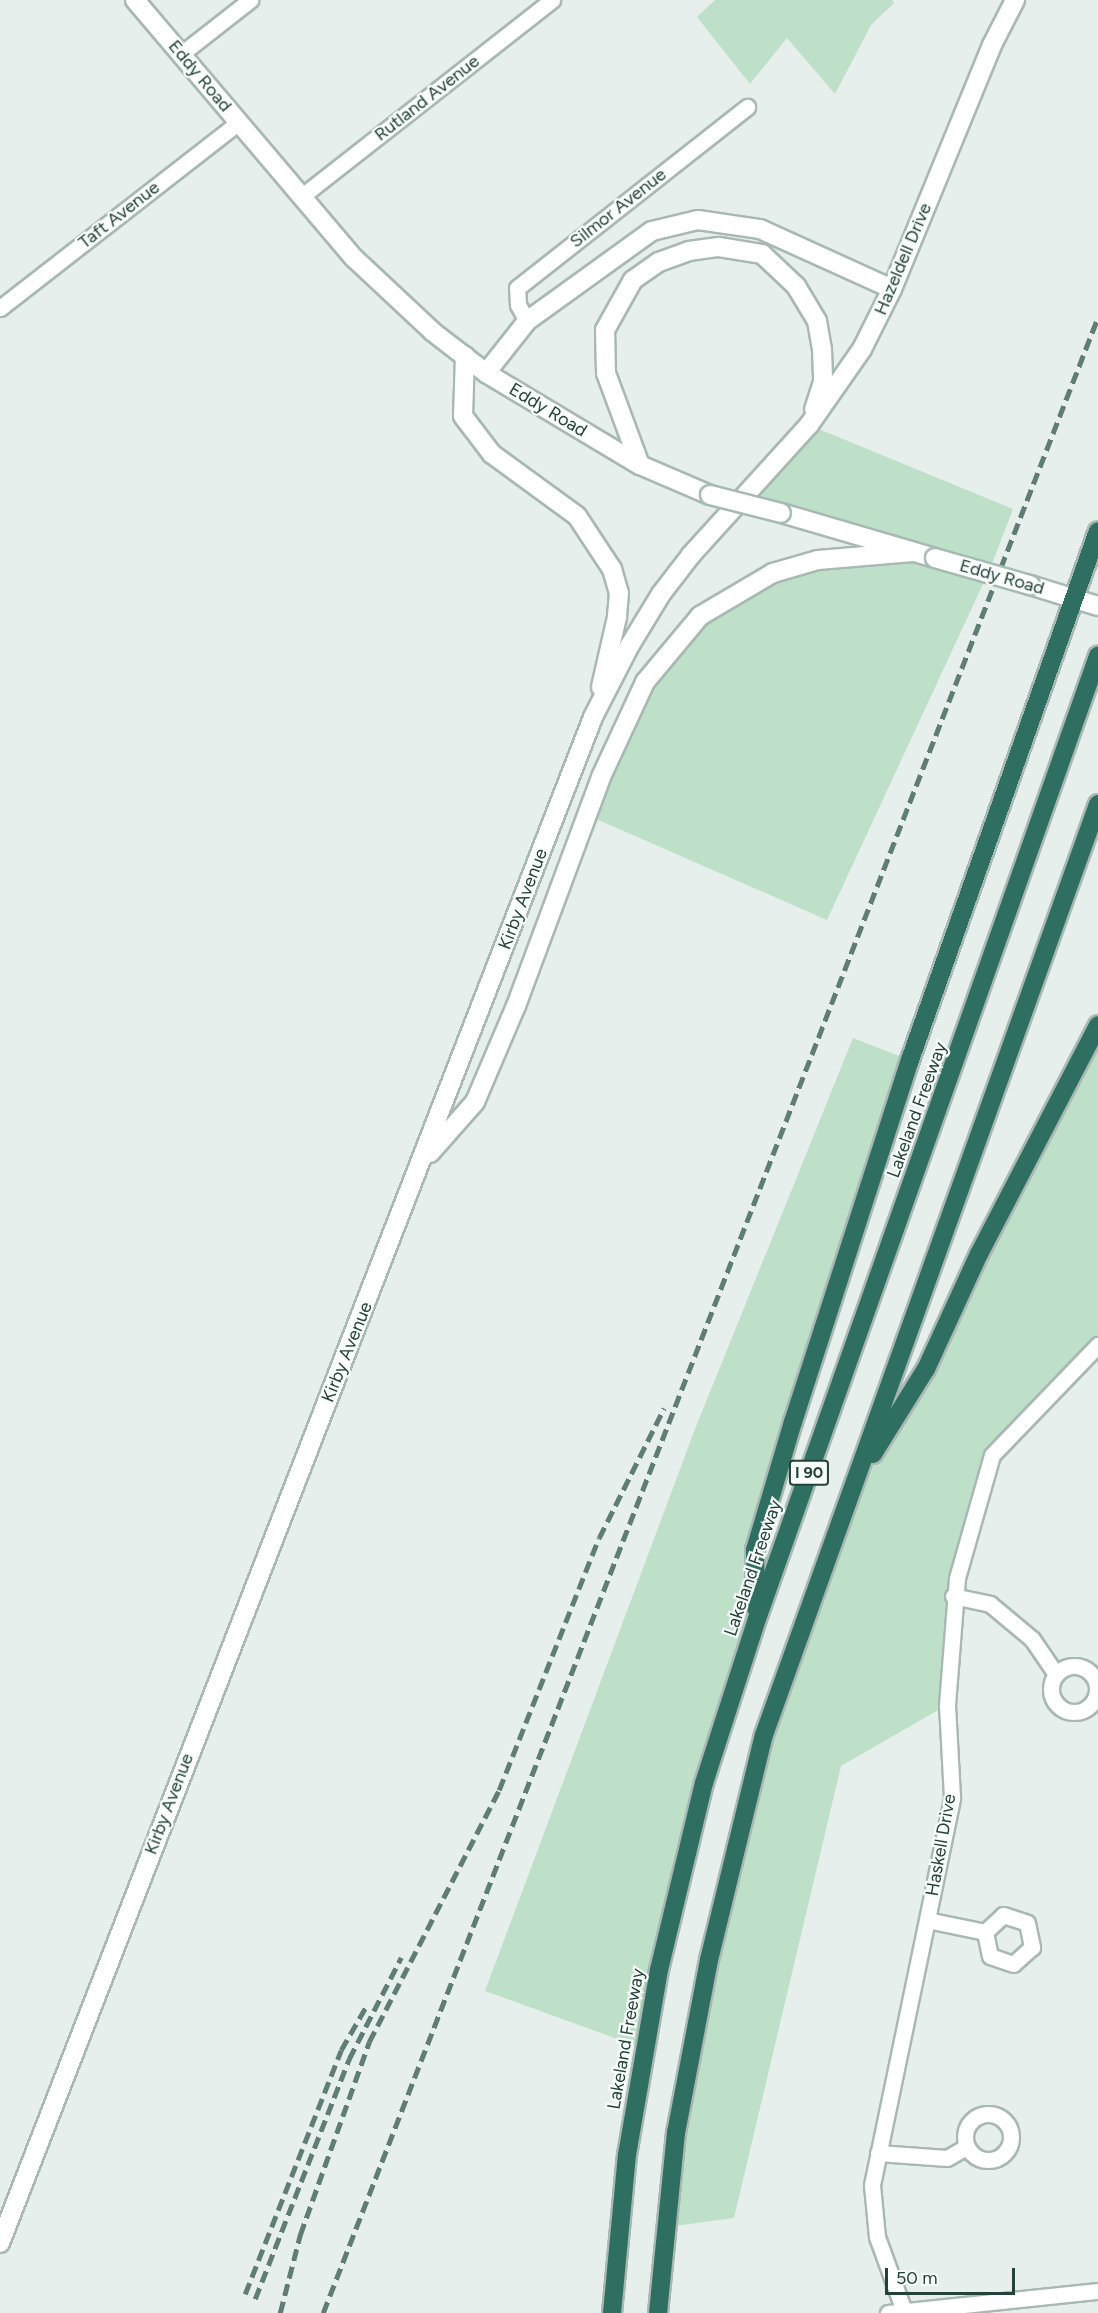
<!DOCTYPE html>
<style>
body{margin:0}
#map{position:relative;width:1098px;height:2313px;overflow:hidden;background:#e6efeb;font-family:Figtree,sans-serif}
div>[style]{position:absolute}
.green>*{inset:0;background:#bfe0c8}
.roads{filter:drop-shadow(2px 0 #a8b8b2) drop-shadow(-2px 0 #a8b8b2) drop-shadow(0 2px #a8b8b2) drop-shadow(0 -2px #a8b8b2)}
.street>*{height:15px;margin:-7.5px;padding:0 7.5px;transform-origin:7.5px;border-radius:7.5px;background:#fff}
.street>.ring{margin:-7.5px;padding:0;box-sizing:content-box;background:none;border:15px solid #fff;border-radius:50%}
.secondary>*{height:18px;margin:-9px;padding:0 9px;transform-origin:9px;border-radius:9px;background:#fff}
.highway>*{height:18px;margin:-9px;padding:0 9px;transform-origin:9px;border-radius:9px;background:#2f6f62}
.rail>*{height:4.5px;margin-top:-2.25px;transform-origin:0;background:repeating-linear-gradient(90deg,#5f7d75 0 12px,transparent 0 18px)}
.bridges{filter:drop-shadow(2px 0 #a4bbb3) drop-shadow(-2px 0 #a4bbb3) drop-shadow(0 2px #a4bbb3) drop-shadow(0 -2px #a4bbb3)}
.secondary-bridge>*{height:18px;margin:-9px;padding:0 9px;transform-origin:9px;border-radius:9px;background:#fff}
span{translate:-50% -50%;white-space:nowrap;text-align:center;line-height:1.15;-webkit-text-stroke:4.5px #f7fbf9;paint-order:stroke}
.shield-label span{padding:2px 4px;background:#f7fbf9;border:2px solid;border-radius:4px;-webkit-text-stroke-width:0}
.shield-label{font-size:16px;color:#24423a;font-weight:700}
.street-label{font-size:18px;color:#24423a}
.scale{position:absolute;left:885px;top:2268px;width:130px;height:27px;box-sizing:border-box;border:3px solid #24423a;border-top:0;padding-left:8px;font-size:18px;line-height:21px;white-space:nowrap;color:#24423a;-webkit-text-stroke:4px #f7fbf9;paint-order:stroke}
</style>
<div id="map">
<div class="green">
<i style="clip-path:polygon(715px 0,892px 0,894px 3px,871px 25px,835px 94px,787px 38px,750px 84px,697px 17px)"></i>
<i style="clip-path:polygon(809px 425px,1013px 509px,990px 569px,827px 920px,587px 815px,645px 682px,700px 616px,773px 573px,911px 552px,740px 502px)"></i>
<i style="clip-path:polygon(1098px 1025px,1098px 1345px,992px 1455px,957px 1578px,947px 1705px,841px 1766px,734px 2218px,667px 2227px,676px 2133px,764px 1735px,855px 1484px,926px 1369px)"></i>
<i style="clip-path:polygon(853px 1038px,910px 1060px,755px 1550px,757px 1619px,704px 1783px,645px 2049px,485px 1991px,695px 1429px)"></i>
</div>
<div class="roads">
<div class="street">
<i style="left:181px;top:54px;width:88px;rotate:-38deg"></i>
<i style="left:302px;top:196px;width:318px;rotate:-38.1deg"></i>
<i style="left:0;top:308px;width:303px;rotate:-37.9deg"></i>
<i style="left:527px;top:321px;width:18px;rotate:-119deg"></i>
<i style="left:518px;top:305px;width:17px;rotate:-93deg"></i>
<i style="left:517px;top:288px;width:293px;rotate:-38.2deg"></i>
<i style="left:953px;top:1596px;width:38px;rotate:12deg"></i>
<i style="left:990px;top:1604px;width:55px;rotate:39.8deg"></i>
<i style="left:1032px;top:1639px;width:42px;rotate:55.6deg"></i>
<i class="ring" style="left:1051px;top:1666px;width:31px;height:31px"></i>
<i style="left:1003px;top:1915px;width:25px;rotate:18deg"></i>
<i style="left:1027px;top:1923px;width:25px;rotate:78deg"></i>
<i style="left:1032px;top:1947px;width:25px;rotate:138deg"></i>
<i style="left:1013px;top:1964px;width:24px;rotate:-161deg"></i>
<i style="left:990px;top:1956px;width:25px;rotate:-102deg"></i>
<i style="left:985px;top:1932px;width:25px;rotate:-43deg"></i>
<i style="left:927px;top:1920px;width:59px;rotate:11.7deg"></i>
<i class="ring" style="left:965px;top:2114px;width:31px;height:31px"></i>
<i style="left:878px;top:2153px;width:69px;rotate:4.1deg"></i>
<i style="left:947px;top:2158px;width:22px;rotate:-30deg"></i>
<i style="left:904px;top:2311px;width:79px;rotate:-110deg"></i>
<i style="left:877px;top:2237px;width:52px;rotate:-95.5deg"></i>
<i style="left:872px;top:2185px;width:396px;rotate:-78.3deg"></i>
<i style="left:952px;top:1797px;width:92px;rotate:-93.1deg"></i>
<i style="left:947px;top:1705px;width:127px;rotate:-85.5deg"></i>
<i style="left:957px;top:1578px;width:128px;rotate:-74.1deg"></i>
<i style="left:992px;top:1455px;width:153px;rotate:-46.1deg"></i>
<i style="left:888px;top:2313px;width:211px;rotate:-6deg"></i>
</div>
<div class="secondary">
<i style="left:135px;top:0;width:338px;rotate:49.7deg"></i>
<i style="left:354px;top:258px;width:108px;rotate:43.1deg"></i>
<i style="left:433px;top:332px;width:67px;rotate:37.7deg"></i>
<i style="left:486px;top:373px;width:179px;rotate:30.9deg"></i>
<i style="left:640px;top:465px;width:76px;rotate:23.2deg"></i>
<i style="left:465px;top:356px;width:60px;rotate:91.9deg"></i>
<i style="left:463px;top:416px;width:48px;rotate:52.7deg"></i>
<i style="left:492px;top:454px;width:105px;rotate:36.1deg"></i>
<i style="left:577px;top:516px;width:64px;rotate:56.6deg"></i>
<i style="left:612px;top:569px;width:25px;rotate:74deg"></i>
<i style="left:619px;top:593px;width:24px;rotate:95deg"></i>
<i style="left:617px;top:617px;width:72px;rotate:102.9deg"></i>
<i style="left:486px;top:373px;width:66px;rotate:-51.7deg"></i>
<i style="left:527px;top:321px;width:154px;rotate:-35.8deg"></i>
<i style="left:652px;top:231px;width:47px;rotate:-13.4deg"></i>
<i style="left:698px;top:220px;width:63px;rotate:8.3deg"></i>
<i style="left:760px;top:229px;width:145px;rotate:24.4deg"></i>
<i style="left:640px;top:465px;width:98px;rotate:-110.3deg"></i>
<i style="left:606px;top:373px;width:43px;rotate:-91.3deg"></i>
<i style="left:605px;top:330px;width:57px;rotate:-60.8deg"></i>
<i style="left:633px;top:280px;width:32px;rotate:-35deg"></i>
<i style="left:659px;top:262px;width:32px;rotate:-20deg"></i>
<i style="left:689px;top:251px;width:30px;rotate:-8deg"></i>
<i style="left:719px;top:247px;width:44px;rotate:9.2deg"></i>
<i style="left:762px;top:254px;width:47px;rotate:43.3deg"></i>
<i style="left:796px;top:286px;width:41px;rotate:59deg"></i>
<i style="left:817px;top:321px;width:28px;rotate:80deg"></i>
<i style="left:822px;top:349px;width:33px;rotate:88deg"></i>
<i style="left:823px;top:382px;width:29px;rotate:108deg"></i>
<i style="left:781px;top:513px;width:160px;rotate:16.3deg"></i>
<i style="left:1030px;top:585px;width:71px;rotate:17.2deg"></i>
<i style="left:430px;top:1153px;width:68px;rotate:-48.6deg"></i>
<i style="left:475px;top:1102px;width:104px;rotate:-66.9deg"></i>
<i style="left:516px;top:1006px;width:244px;rotate:-69.6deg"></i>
<i style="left:601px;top:777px;width:105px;rotate:-65.1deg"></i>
<i style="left:645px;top:682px;width:86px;rotate:-50.2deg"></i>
<i style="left:700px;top:616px;width:85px;rotate:-30.5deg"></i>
<i style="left:773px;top:573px;width:47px;rotate:-16.1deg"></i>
<i style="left:818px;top:560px;width:95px;rotate:-4.8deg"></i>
<i style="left:0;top:2243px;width:1637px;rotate:-68.76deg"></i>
<i style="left:593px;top:717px;width:81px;rotate:-62.8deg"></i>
<i style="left:630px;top:645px;width:60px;rotate:-58.7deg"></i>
<i style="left:661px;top:594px;width:49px;rotate:-52.4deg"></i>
<i style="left:691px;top:555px;width:176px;rotate:-47.8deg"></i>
<i style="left:809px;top:425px;width:93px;rotate:-55.1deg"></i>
<i style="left:862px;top:349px;width:67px;rotate:-63.4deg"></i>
<i style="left:892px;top:289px;width:264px;rotate:-67.7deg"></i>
<i style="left:992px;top:45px;width:51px;rotate:-62.9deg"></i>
</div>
<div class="highway">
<i style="left:873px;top:1454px;width:100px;rotate:-58.1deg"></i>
<i style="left:926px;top:1369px;width:127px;rotate:-65.3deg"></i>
<i style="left:979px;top:1254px;width:258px;rotate:-62.5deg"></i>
<i style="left:756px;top:1608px;width:58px;rotate:-91deg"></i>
<i style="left:755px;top:1550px;width:134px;rotate:-73.5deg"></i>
<i style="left:793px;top:1422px;width:380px;rotate:-72.1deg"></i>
<i style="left:910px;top:1060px;width:561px;rotate:-70.44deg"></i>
<i style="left:612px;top:2313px;width:159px;rotate:-84.6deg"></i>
<i style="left:627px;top:2155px;width:188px;rotate:-80.2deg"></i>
<i style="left:659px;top:1970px;width:192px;rotate:-76.5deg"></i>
<i style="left:704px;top:1783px;width:172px;rotate:-72.1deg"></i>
<i style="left:757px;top:1619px;width:1022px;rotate:-70.5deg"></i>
<i style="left:658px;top:2313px;width:181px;rotate:-84.3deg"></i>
<i style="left:676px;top:2133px;width:176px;rotate:-79.2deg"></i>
<i style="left:709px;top:1960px;width:232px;rotate:-76.3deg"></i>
<i style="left:764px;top:1735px;width:989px;rotate:-70.26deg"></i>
</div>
</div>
<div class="rail">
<i style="left:245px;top:2294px;width:262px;rotate:-68.5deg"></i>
<i style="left:341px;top:2050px;width:52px;rotate:-60deg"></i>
<i style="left:255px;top:2299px;width:258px;rotate:-68.6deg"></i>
<i style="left:349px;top:2059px;width:114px;rotate:-62.8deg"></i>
<i style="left:280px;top:2313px;width:81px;rotate:-75.6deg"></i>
<i style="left:300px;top:2235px;width:205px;rotate:-70.3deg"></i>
<i style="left:369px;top:2042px;width:284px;rotate:-62.7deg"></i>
<i style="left:499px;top:1790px;width:271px;rotate:-68.4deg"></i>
<i style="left:599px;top:1538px;width:145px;rotate:-63.4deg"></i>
<i style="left:323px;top:2313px;width:2141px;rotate:-68.78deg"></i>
</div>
<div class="bridges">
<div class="secondary-bridge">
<i style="left:710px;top:495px;width:73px;rotate:14.2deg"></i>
<i style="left:935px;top:558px;width:99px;rotate:15.9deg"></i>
</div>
</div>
<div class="shield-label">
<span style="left:809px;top:1473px">I 90</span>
</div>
<div class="street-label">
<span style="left:200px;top:76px;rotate:50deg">Eddy Road</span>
<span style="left:427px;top:98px;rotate:-38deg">Rutland Avenue</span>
<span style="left:618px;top:208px;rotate:-38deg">Silmor Avenue</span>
<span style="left:119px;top:215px;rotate:-38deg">Taft Avenue</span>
<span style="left:903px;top:259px;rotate:-67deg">Hazeldell Drive</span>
<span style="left:548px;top:410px;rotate:31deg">Eddy Road</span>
<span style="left:1002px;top:577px;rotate:16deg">Eddy Road</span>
<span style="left:523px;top:899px;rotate:-69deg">Kirby Avenue</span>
<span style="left:917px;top:1110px;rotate:-70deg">Lakeland Freeway</span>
<span style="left:347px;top:1352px;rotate:-68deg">Kirby Avenue</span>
<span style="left:753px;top:1568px;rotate:-71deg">Lakeland Freeway</span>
<span style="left:169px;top:1804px;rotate:-69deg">Kirby Avenue</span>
<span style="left:941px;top:1845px;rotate:-80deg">Haskell Drive</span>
<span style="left:626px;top:2039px;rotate:-80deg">Lakeland Freeway</span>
</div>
<div class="scale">50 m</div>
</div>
